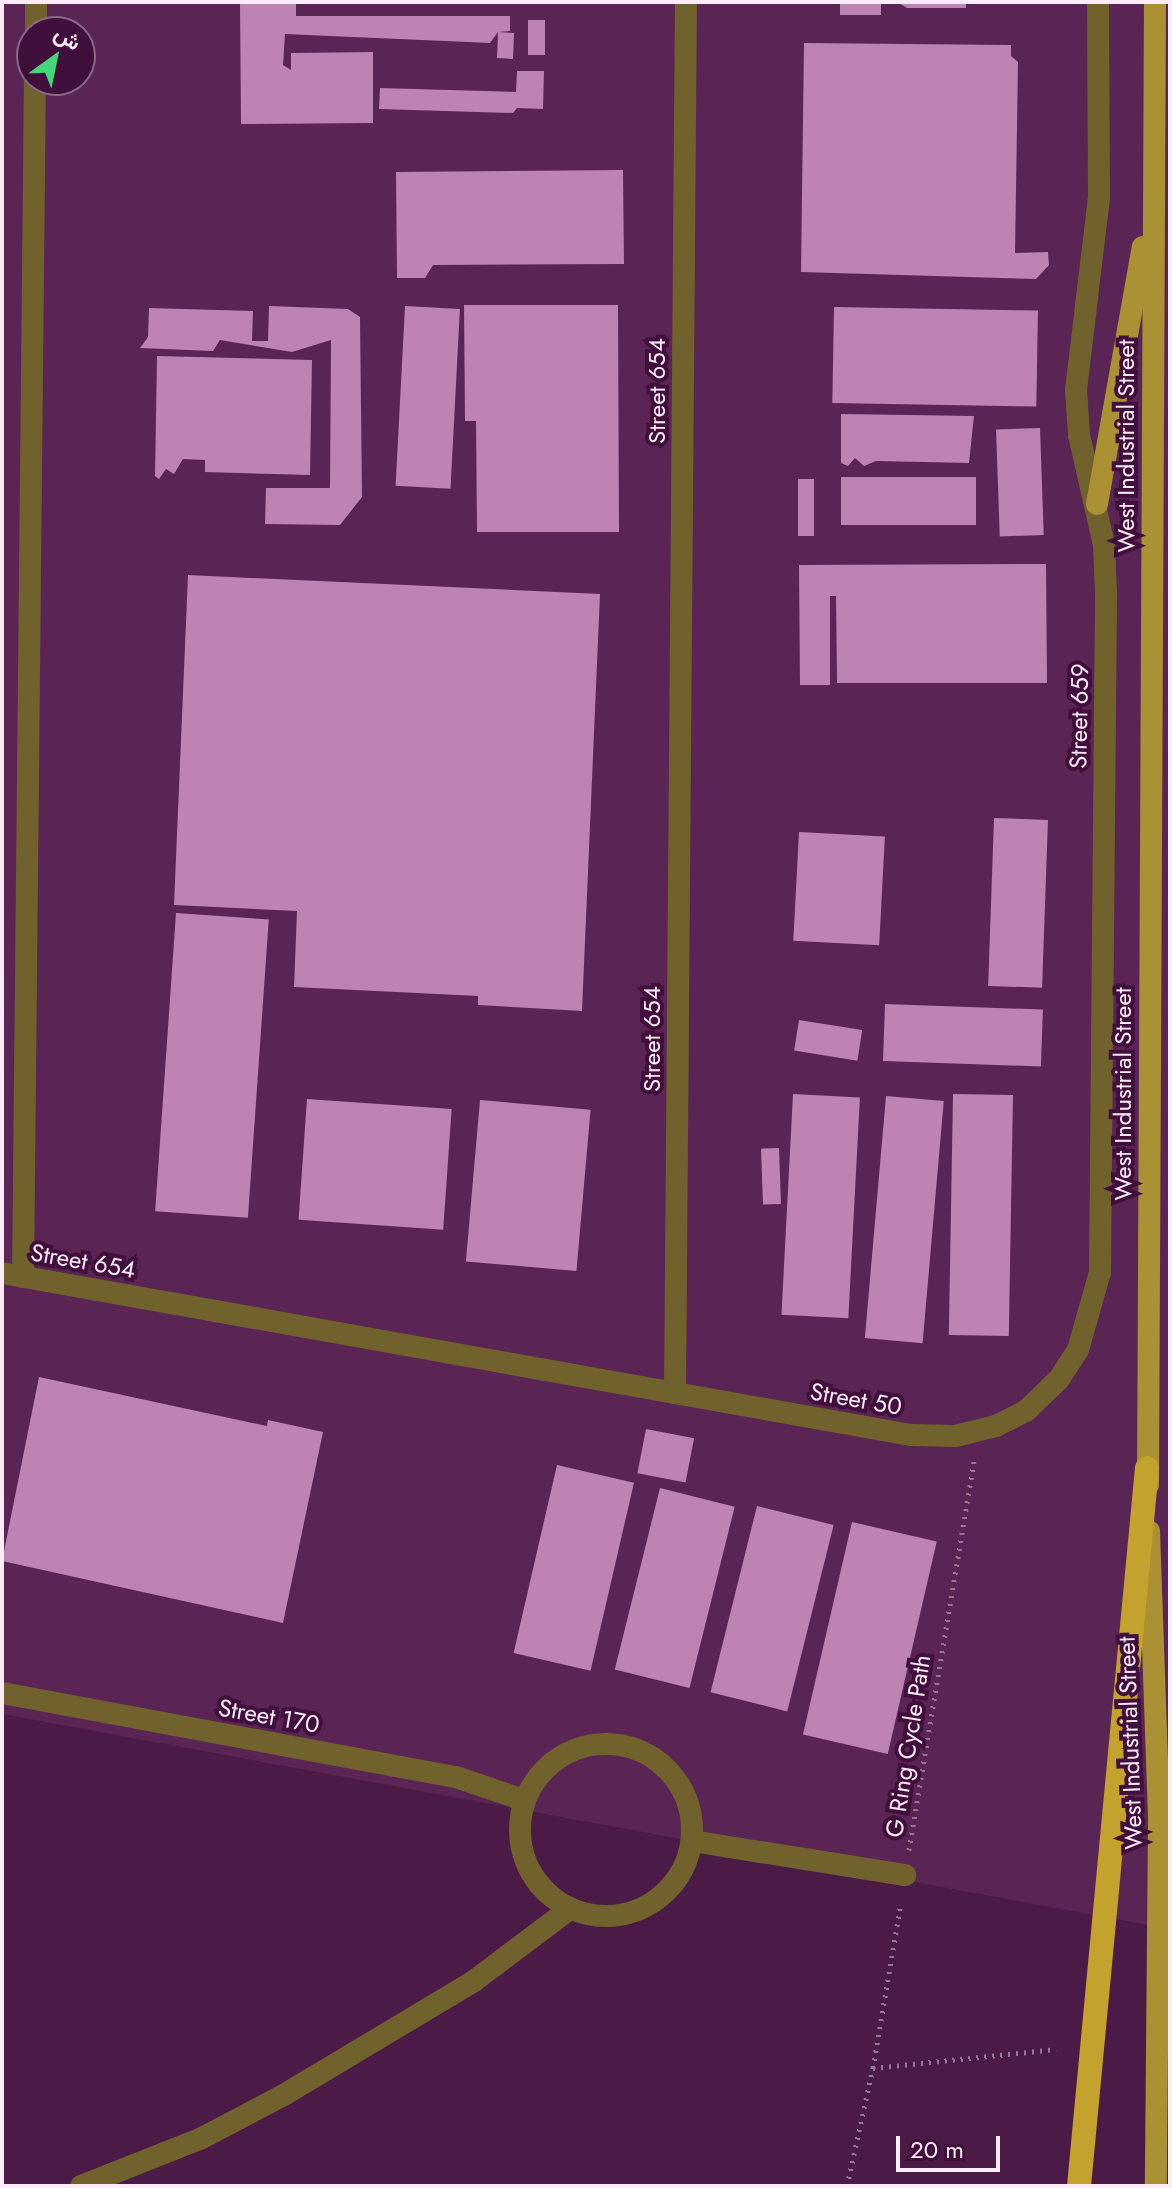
<!DOCTYPE html>
<meta charset="utf-8">
<style>
body{margin:0}
#map{position:relative;width:1172px;height:2188px;overflow:hidden;background:#4b1a46;font-family:Jost,Vazirmatn,sans-serif}
div>[style]{position:absolute}
.built>*{inset:0;background:#5a2454}
.building>*{inset:0;background:#bc83b3;transform-origin:0 0}
.path>*{height:5px;margin-top:-2.5px;transform-origin:0;background:repeating-linear-gradient(90deg,#9a7695 0 2px,transparent 0 8px)}
.minor>*{height:22px;margin:-11px;padding:0 11px;transform-origin:11px;border-radius:11px;background:#71612c}
.minor>.ring{margin:-11px;padding:0;box-sizing:content-box;background:none;border:22px solid #71612c;border-radius:50%}
.primary>*{height:22px;margin:-11px;padding:0 11px;transform-origin:11px;border-radius:11px;background:#ab9034}
.motorway>*{height:24px;margin:-12px;padding:0 12px;transform-origin:12px;border-radius:12px;background:#c3a22d}
span{translate:-50% -50%;white-space:nowrap;text-align:center;line-height:1.15;-webkit-text-stroke:8px #400f3b;paint-order:stroke}
.street-label{font-size:24px;color:#feebfa}
.frame{position:absolute;inset:0;border:4px solid #feebfa;pointer-events:none}
.north{position:absolute;left:16px;top:16px;width:80px;height:80px;box-sizing:border-box;background:#400f3b;border:2px solid #8c6787;border-radius:50%;rotate:33deg;font-size:22px;font-weight:700;line-height:32px;text-align:center;color:#feebfa}
.north::after{content:'';display:block;margin:auto;width:28px;height:36px;background:#42d77b;clip-path:polygon(50% 0,100% 100%,50% 72%,0 100%)}
.scale{position:absolute;left:896px;top:2136px;width:104px;height:36px;box-sizing:border-box;border:4px solid #feebfa;border-top:0;padding-left:10px;font-size:24px;line-height:28px;white-space:nowrap;color:#feebfa;-webkit-text-stroke:6px #400f3b;paint-order:stroke}
</style>
<div id="map">
<div class="built">
<i style="clip-path:polygon(evenodd,2px 2px,1170px 2px,1170px 1929px,2px 1714px,2px 2px,32px 32px,80px 32px,80px 80px,32px 80px,32px 32px)"></i>
</div>
<div class="building">
<i style="clip-path:polygon(240px 2px,296px 2px,296px 16px,510px 16px,510px 31px,498px 32px,514px 33px,513px 59px,497px 58px,498px 32px,490px 43px,285px 34px,283px 65px,291px 70px,291px 53px,373px 52px,373px 123px,241px 124px)"></i>
<i style="left:840px;top:2px;width:41px;height:13px"></i>
<i style="clip-path:polygon(897px 2px,966px 2px,966px 8px,907px 8px)"></i>
<i style="left:528px;top:20px;width:17px;height:35px"></i>
<i style="clip-path:polygon(804px 43px,1011px 45px,1011px 56px,1018px 62px,1015px 253px,1048px 252px,1049px 265px,1036px 279px,801px 272px)"></i>
<i style="clip-path:polygon(517px 71px,544px 71px,543px 109px,517px 108px,513px 113px,379px 109px,380px 88px,516px 92px)"></i>
<i style="clip-path:polygon(623px 170px,624px 264px,433px 265px,425px 278px,397px 278px,396px 172px)"></i>
<i style="clip-path:polygon(464px 305px,618px 305px,619px 532px,477px 532px,476px 421px,465px 421px)"></i>
<i style="clip-path:polygon(269px 306px,348px 309px,360px 317px,362px 497px,340px 525px,265px 524px,266px 488px,330px 488px,331px 340px,292px 352px,220px 340px,213px 351px,140px 348px,148px 337px,149px 308px,253px 311px,252px 341px,268px 341px)"></i>
<i style="left:405px;top:306px;width:55px;height:180px;rotate:3deg"></i>
<i style="left:834px;top:307px;width:204px;height:96px;rotate:1deg"></i>
<i style="clip-path:polygon(157px 356px,312px 360px,310px 475px,205px 472px,205px 460px,183px 459px,174px 474px,166px 469px,159px 479px,155px 476px)"></i>
<i style="clip-path:polygon(841px 414px,974px 416px,969px 463px,876px 461px,864px 466px,855px 458px,848px 466px,841px 463px)"></i>
<i style="left:1040px;top:428px;width:107px;height:44px;rotate:88deg"></i>
<i style="left:841px;top:477px;width:135px;height:48px"></i>
<i style="left:798px;top:479px;width:16px;height:57px"></i>
<i style="clip-path:polygon(1046px 564px,1047px 683px,837px 683px,836px 596px,830px 596px,830px 685px,800px 685px,799px 565px)"></i>
<i style="clip-path:polygon(188px 575px,600px 594px,582px 1011px,478px 1005px,478px 996px,294px 987px,297px 911px,174px 905px)"></i>
<i style="left:994px;top:818px;width:54px;height:168px;rotate:2deg"></i>
<i style="left:799px;top:832px;width:86px;height:109px;rotate:3deg"></i>
<i style="left:176px;top:913px;width:93px;height:299px;rotate:4deg"></i>
<i style="left:885px;top:1004px;width:158px;height:57px;rotate:2deg"></i>
<i style="left:799px;top:1020px;width:64px;height:31px;rotate:9deg"></i>
<i style="left:793px;top:1094px;width:67px;height:221px;rotate:3deg"></i>
<i style="left:953px;top:1094px;width:60px;height:241px;rotate:1deg"></i>
<i style="left:886px;top:1096px;width:58px;height:243px;rotate:5deg"></i>
<i style="left:307px;top:1099px;width:145px;height:121px;rotate:4deg"></i>
<i style="left:480px;top:1100px;width:111px;height:162px;rotate:5deg"></i>
<i style="left:779px;top:1148px;width:56px;height:18px;rotate:88deg"></i>
<i style="clip-path:polygon(39px 1377px,267px 1426px,268px 1420px,323px 1432px,283px 1623px,2px 1561px)"></i>
<i style="left:646px;top:1429px;width:49px;height:45px;rotate:11deg"></i>
<i style="left:557px;top:1465px;width:79px;height:193px;rotate:13deg"></i>
<i style="left:660px;top:1488px;width:77px;height:187px;rotate:14deg"></i>
<i style="left:757px;top:1506px;width:79px;height:192px;rotate:14deg"></i>
<i style="left:852px;top:1522px;width:87px;height:218px;rotate:13deg"></i>
</div>
<div class="path">
<i style="left:909px;top:1850px;width:394px;rotate:-80.5deg"></i>
<i style="left:873px;top:2068px;width:167px;rotate:-80.4deg"></i>
<i style="left:847px;top:2186px;width:121px;rotate:-77.6deg"></i>
<i style="left:873px;top:2068px;width:184px;rotate:-5.9deg"></i>
</div>
<div class="minor">
<i style="left:36px;top:32px;width:30px;rotate:-90deg"></i>
<i style="left:2px;top:1273px;width:923px;rotate:10.11deg"></i>
<i style="left:911px;top:1435px;width:44px;rotate:1.3deg"></i>
<i style="left:955px;top:1436px;width:42px;rotate:-13.7deg"></i>
<i style="left:996px;top:1426px;width:34px;rotate:-27deg"></i>
<i style="left:1026px;top:1411px;width:46px;rotate:-44.1deg"></i>
<i style="left:1059px;top:1379px;width:35px;rotate:-57deg"></i>
<i style="left:1078px;top:1350px;width:81px;rotate:-74.2deg"></i>
<i style="left:1100px;top:1272px;width:679px;rotate:-89.49deg"></i>
<i style="left:1106px;top:593px;width:48px;rotate:-92.4deg"></i>
<i style="left:1104px;top:545px;width:113px;rotate:-102.8deg"></i>
<i style="left:1079px;top:435px;width:45px;rotate:-93.8deg"></i>
<i style="left:1076px;top:390px;width:195px;rotate:-83.2deg"></i>
<i style="left:1099px;top:196px;width:194px;rotate:-90.3deg"></i>
<i style="left:23px;top:1277px;width:1197px;rotate:-89.43deg"></i>
<i style="left:675px;top:1393px;width:1391px;rotate:-89.55deg"></i>
<i style="left:2px;top:1693px;width:462px;rotate:10.5deg"></i>
<i style="left:456px;top:1777px;width:71px;rotate:18.9deg"></i>
<i class="ring" style="left:520px;top:1744px;width:150px;height:150px"></i>
<i style="left:692px;top:1841px;width:216px;rotate:9.1deg"></i>
<i style="left:81px;top:2186px;width:128px;rotate:-21.6deg"></i>
<i style="left:200px;top:2139px;width:93px;rotate:-27.7deg"></i>
<i style="left:282px;top:2096px;width:224px;rotate:-30.9deg"></i>
<i style="left:474px;top:1981px;width:121px;rotate:-37deg"></i>
</div>
<div class="primary">
<i style="left:1097px;top:504px;width:261px;rotate:-79.9deg"></i>
<i style="left:1148px;top:1485px;width:1483px;rotate:-89.73deg"></i>
<i style="left:1149px;top:1531px;width:290px;rotate:88deg"></i>
<i style="left:1159px;top:1821px;width:365px;rotate:90.5deg"></i>
</div>
<div class="motorway">
<i style="left:1079px;top:2186px;width:721px;rotate:-84.59deg"></i>
</div>
<div class="street-label">
<span style="left:657px;top:391px;rotate:-90deg">Street 654</span>
<span style="left:1126px;top:446px;rotate:-90deg">West Industrial Street</span>
<span style="left:1079px;top:716px;rotate:-89deg">Street 659</span>
<span style="left:652px;top:1039px;rotate:-90deg">Street 654</span>
<span style="left:1123px;top:1094px;rotate:-90deg">West Industrial Street</span>
<span style="left:83px;top:1261px;rotate:10deg">Street 654</span>
<span style="left:856px;top:1399px;rotate:10deg">Street 50</span>
<span style="left:269px;top:1716px;rotate:10deg">Street 170</span>
<span style="left:1130px;top:1743px;rotate:-92deg">West Industrial Street</span>
<span style="left:908px;top:1746px;rotate:-81deg">G Ring Cycle Path</span>
</div>
<div class="frame"></div>
<div class="north">ش</div>
<div class="scale">20 m</div>
</div>
